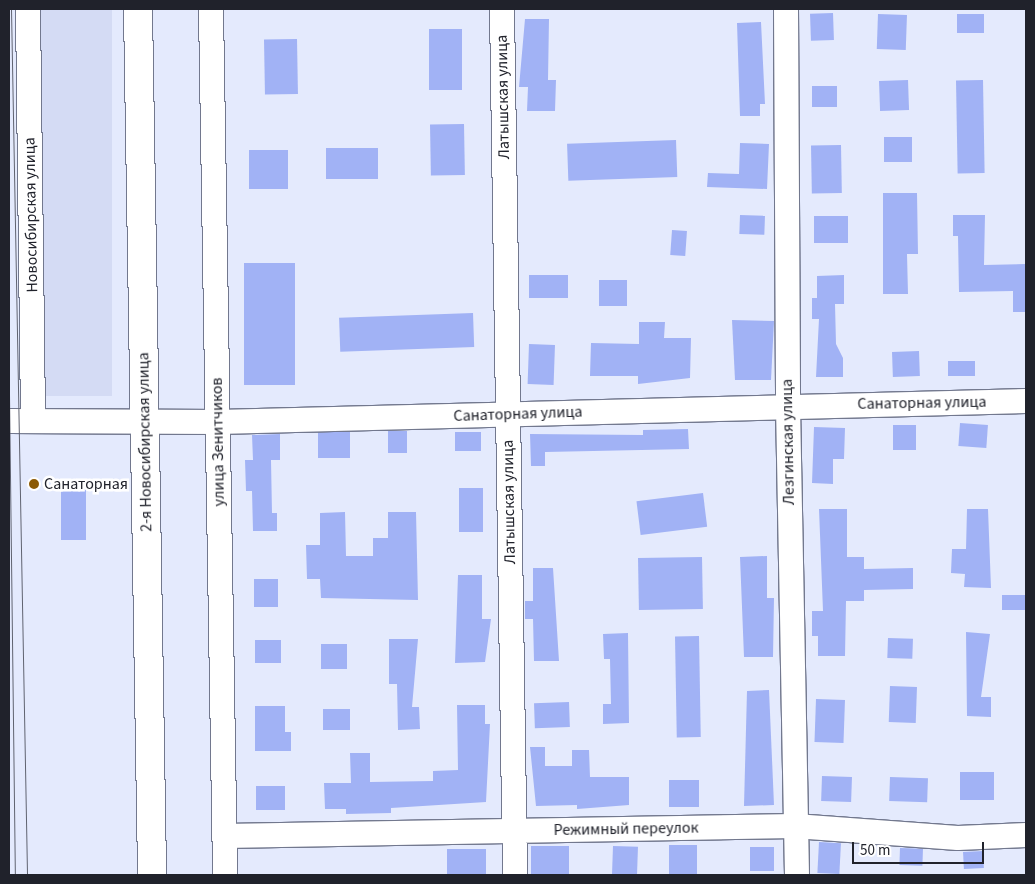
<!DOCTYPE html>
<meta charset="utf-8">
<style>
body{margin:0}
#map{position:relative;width:1035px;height:884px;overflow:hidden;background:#e4eafd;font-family:"Source Sans 3",sans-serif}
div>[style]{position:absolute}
.built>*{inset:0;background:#d4dbf4;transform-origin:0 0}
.building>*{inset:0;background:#a1b2f5;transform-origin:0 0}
.roads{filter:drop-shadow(1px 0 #72788e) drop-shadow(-1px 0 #72788e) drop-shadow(0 1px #72788e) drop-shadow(0 -1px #72788e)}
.minor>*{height:24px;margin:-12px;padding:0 12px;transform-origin:12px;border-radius:12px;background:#fff}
.major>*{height:28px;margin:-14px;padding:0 14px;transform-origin:14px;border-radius:14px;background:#fff}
.tram>*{height:1px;margin:-0.5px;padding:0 0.5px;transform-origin:0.5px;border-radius:0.5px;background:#606370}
.dots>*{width:14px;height:14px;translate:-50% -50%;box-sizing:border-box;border:2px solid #fff;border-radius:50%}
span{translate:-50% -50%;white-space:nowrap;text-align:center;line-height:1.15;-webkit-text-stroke:5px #fff;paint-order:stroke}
.street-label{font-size:16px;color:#20222b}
.poi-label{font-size:16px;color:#20222b}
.left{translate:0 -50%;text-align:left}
.frame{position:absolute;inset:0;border:10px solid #20222b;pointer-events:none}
.scale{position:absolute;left:852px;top:842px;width:132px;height:22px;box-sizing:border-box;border:2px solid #20222b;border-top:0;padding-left:6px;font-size:15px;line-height:18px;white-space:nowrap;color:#20222b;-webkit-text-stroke:4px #fff;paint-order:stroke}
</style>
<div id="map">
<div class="built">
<i style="left:40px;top:9px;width:72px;height:387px"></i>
</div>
<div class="building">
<i style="left:833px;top:13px;width:27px;height:23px;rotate:88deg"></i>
<i style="left:878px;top:14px;width:29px;height:35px;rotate:2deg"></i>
<i style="left:957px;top:14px;width:27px;height:19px"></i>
<i style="clip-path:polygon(525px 19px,549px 19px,548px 80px,556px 80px,555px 111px,527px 111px,528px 87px,519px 87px)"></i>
<i style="clip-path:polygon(761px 22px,765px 104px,760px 104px,760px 116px,740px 116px,737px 23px)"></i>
<i style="left:429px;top:29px;width:33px;height:61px"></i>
<i style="left:297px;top:39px;width:55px;height:33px;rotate:89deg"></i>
<i style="left:908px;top:80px;width:30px;height:29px;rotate:88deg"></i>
<i style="left:983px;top:80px;width:93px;height:27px;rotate:89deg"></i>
<i style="left:812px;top:86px;width:25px;height:21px"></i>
<i style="left:464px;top:124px;width:51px;height:34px;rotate:89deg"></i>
<i style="left:884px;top:137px;width:28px;height:25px"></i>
<i style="left:676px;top:140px;width:37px;height:109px;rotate:88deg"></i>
<i style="clip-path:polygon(740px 143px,769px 144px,767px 189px,707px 187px,708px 173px,739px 174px)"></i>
<i style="left:841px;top:145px;width:48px;height:30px;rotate:89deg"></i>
<i style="left:378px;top:148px;width:31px;height:52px;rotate:90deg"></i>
<i style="left:249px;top:150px;width:39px;height:39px"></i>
<i style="clip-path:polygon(883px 193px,917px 193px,918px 254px,907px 254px,908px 294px,883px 294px)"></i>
<i style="left:740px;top:215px;width:25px;height:19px;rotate:2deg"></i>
<i style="clip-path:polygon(953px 215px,985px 215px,984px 265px,1026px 264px,1026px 312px,1013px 312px,1013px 291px,959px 292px,958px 236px,953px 236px)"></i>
<i style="left:814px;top:216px;width:34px;height:27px"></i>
<i style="left:672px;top:230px;width:15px;height:25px;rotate:4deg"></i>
<i style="left:295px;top:263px;width:122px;height:51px;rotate:90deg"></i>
<i style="left:529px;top:275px;width:39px;height:23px"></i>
<i style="clip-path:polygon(844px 275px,844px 304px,835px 304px,836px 344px,843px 358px,843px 377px,816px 377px,819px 319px,812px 319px,812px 298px,817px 298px,817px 276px)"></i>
<i style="left:599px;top:280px;width:28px;height:26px"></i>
<i style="left:473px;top:313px;width:34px;height:134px;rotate:88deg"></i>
<i style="clip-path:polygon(732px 320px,774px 321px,771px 380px,735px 380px)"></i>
<i style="clip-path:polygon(639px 322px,665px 322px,664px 338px,691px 338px,690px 378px,638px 384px,638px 376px,590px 376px,591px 343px,639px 344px)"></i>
<i style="left:529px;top:344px;width:26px;height:40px;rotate:2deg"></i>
<i style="left:919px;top:351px;width:25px;height:27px;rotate:88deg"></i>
<i style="left:948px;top:361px;width:27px;height:15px"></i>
<i style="left:960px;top:423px;width:28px;height:23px;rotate:4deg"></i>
<i style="left:916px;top:425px;width:25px;height:23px;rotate:90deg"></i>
<i style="clip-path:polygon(814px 427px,845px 428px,844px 459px,833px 459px,833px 484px,812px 483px)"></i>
<i style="clip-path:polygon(688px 429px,689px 449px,545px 452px,545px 466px,531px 466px,530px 434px,643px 435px,643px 430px)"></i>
<i style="left:388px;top:431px;width:19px;height:22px"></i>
<i style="left:350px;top:432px;width:26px;height:32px;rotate:90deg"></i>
<i style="left:455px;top:432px;width:26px;height:19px"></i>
<i style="clip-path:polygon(280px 434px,280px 460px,271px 460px,272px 513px,277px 513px,277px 531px,253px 531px,252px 491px,246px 491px,245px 460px,253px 460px,252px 435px)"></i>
<i style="left:459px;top:488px;width:24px;height:44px"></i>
<i style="left:61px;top:489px;width:25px;height:51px"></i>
<i style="left:703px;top:493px;width:34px;height:67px;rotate:83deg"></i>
<i style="clip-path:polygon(819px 509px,847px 509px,847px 557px,864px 557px,864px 569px,913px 568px,913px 589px,864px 590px,864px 601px,846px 601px,845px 656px,818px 656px,818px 636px,812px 636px,812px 611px,823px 611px)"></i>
<i style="clip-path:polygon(967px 509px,988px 509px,991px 588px,964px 587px,965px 574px,951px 573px,952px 549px,966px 549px)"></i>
<i style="clip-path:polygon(345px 512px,346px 556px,373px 556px,373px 538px,388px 538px,388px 512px,416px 512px,418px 600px,321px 598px,320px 579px,307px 579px,306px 545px,320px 545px,320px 513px)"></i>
<i style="clip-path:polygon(767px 556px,767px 598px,774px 598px,773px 657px,744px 657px,740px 557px)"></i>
<i style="left:702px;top:557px;width:52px;height:64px;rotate:89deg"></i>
<i style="clip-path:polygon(533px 568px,553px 568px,559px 661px,534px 661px,533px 619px,525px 619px,525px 601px,533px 601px)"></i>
<i style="clip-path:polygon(458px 575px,482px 575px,482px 619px,491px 619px,485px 662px,455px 663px)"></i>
<i style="left:254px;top:579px;width:24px;height:28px"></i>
<i style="left:1002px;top:595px;width:24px;height:15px"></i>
<i style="clip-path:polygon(966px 632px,990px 634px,981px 697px,991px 697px,991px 717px,967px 716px)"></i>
<i style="clip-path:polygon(628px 633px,629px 723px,603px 724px,603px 704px,611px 704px,610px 659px,604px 659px,603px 634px)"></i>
<i style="left:699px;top:636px;width:101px;height:24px;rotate:89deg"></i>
<i style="left:888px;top:638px;width:25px;height:20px;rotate:2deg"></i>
<i style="clip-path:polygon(389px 639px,418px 639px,412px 707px,419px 707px,420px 729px,398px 730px,397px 684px,389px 684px)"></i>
<i style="left:255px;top:640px;width:26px;height:23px"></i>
<i style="left:321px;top:644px;width:26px;height:25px"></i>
<i style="left:890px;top:686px;width:27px;height:36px;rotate:2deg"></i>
<i style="clip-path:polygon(769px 690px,774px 805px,744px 806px,747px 691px)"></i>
<i style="left:816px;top:699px;width:29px;height:43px;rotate:2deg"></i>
<i style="left:569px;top:702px;width:25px;height:35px;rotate:88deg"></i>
<i style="clip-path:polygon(457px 705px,485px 705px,485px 724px,490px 724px,486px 802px,391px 808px,391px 813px,346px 814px,346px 809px,325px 809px,324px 783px,351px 783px,350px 753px,370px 753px,370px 782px,433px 781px,433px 771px,458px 770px)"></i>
<i style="clip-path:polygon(255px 706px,285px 706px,285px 732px,291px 732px,291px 751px,255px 751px)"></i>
<i style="left:323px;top:709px;width:27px;height:21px"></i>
<i style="clip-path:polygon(530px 747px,545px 747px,545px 766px,572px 766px,572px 750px,589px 750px,590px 777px,629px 777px,629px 805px,577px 809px,577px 805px,536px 806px)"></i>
<i style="left:960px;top:772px;width:34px;height:28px"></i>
<i style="left:822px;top:776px;width:30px;height:25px;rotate:2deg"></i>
<i style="left:890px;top:777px;width:38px;height:24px;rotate:2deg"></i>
<i style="left:699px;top:780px;width:27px;height:30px;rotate:90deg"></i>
<i style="left:285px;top:786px;width:24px;height:29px;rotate:90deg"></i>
<i style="left:819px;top:842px;width:22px;height:31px;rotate:3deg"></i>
<i style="left:669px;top:845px;width:28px;height:30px"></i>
<i style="left:531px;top:846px;width:38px;height:29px"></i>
<i style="left:613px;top:846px;width:25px;height:29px;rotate:2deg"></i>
<i style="left:750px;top:847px;width:24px;height:24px"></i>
<i style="left:900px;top:848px;width:23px;height:17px;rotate:2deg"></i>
<i style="left:447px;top:849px;width:39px;height:26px"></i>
<i style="left:983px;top:851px;width:17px;height:20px;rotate:87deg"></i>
</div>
<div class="roads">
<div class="minor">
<i style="left:28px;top:9px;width:412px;rotate:89.3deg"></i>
<i style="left:211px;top:9px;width:866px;rotate:89.07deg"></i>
<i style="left:502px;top:9px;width:866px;rotate:89.14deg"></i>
<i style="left:786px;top:9px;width:397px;rotate:89.7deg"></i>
<i style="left:788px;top:406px;width:469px;rotate:88.9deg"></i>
<i style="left:9px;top:421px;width:209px;rotate:0.3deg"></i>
<i style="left:218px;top:422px;width:808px;rotate:-1.49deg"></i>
<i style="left:224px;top:836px;width:571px;rotate:-1deg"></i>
<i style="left:795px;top:826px;width:163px;rotate:4.2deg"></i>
<i style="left:958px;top:838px;width:68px;rotate:-2.5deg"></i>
</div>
<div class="major">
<i style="left:138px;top:9px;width:866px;rotate:89.07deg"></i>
</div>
</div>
<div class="tram">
<i style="left:11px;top:9px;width:866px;rotate:88.94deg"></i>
<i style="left:9px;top:394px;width:481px;rotate:89.3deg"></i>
</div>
<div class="dots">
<i style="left:34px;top:484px;background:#8c5a04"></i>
</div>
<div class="street-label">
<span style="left:503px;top:97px;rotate:-91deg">Латышская улица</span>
<span style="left:31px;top:215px;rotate:-91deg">Новосибирская улица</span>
<span style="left:922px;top:403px;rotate:-1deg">Санаторная улица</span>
<span style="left:518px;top:414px;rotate:-2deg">Санаторная улица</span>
<span style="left:145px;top:442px;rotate:-91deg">2-я Новосибирская улица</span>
<span style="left:218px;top:442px;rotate:-91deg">улица Зенитчиков</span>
<span style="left:788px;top:442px;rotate:-91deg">Лезгинская улица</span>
<span style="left:509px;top:502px;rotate:-91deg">Латышская улица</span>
<span style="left:626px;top:829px;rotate:-1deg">Режимный переулок</span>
</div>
<div class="poi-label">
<span class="left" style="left:44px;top:484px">Санаторная</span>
</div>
<div class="frame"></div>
<div class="scale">50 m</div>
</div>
